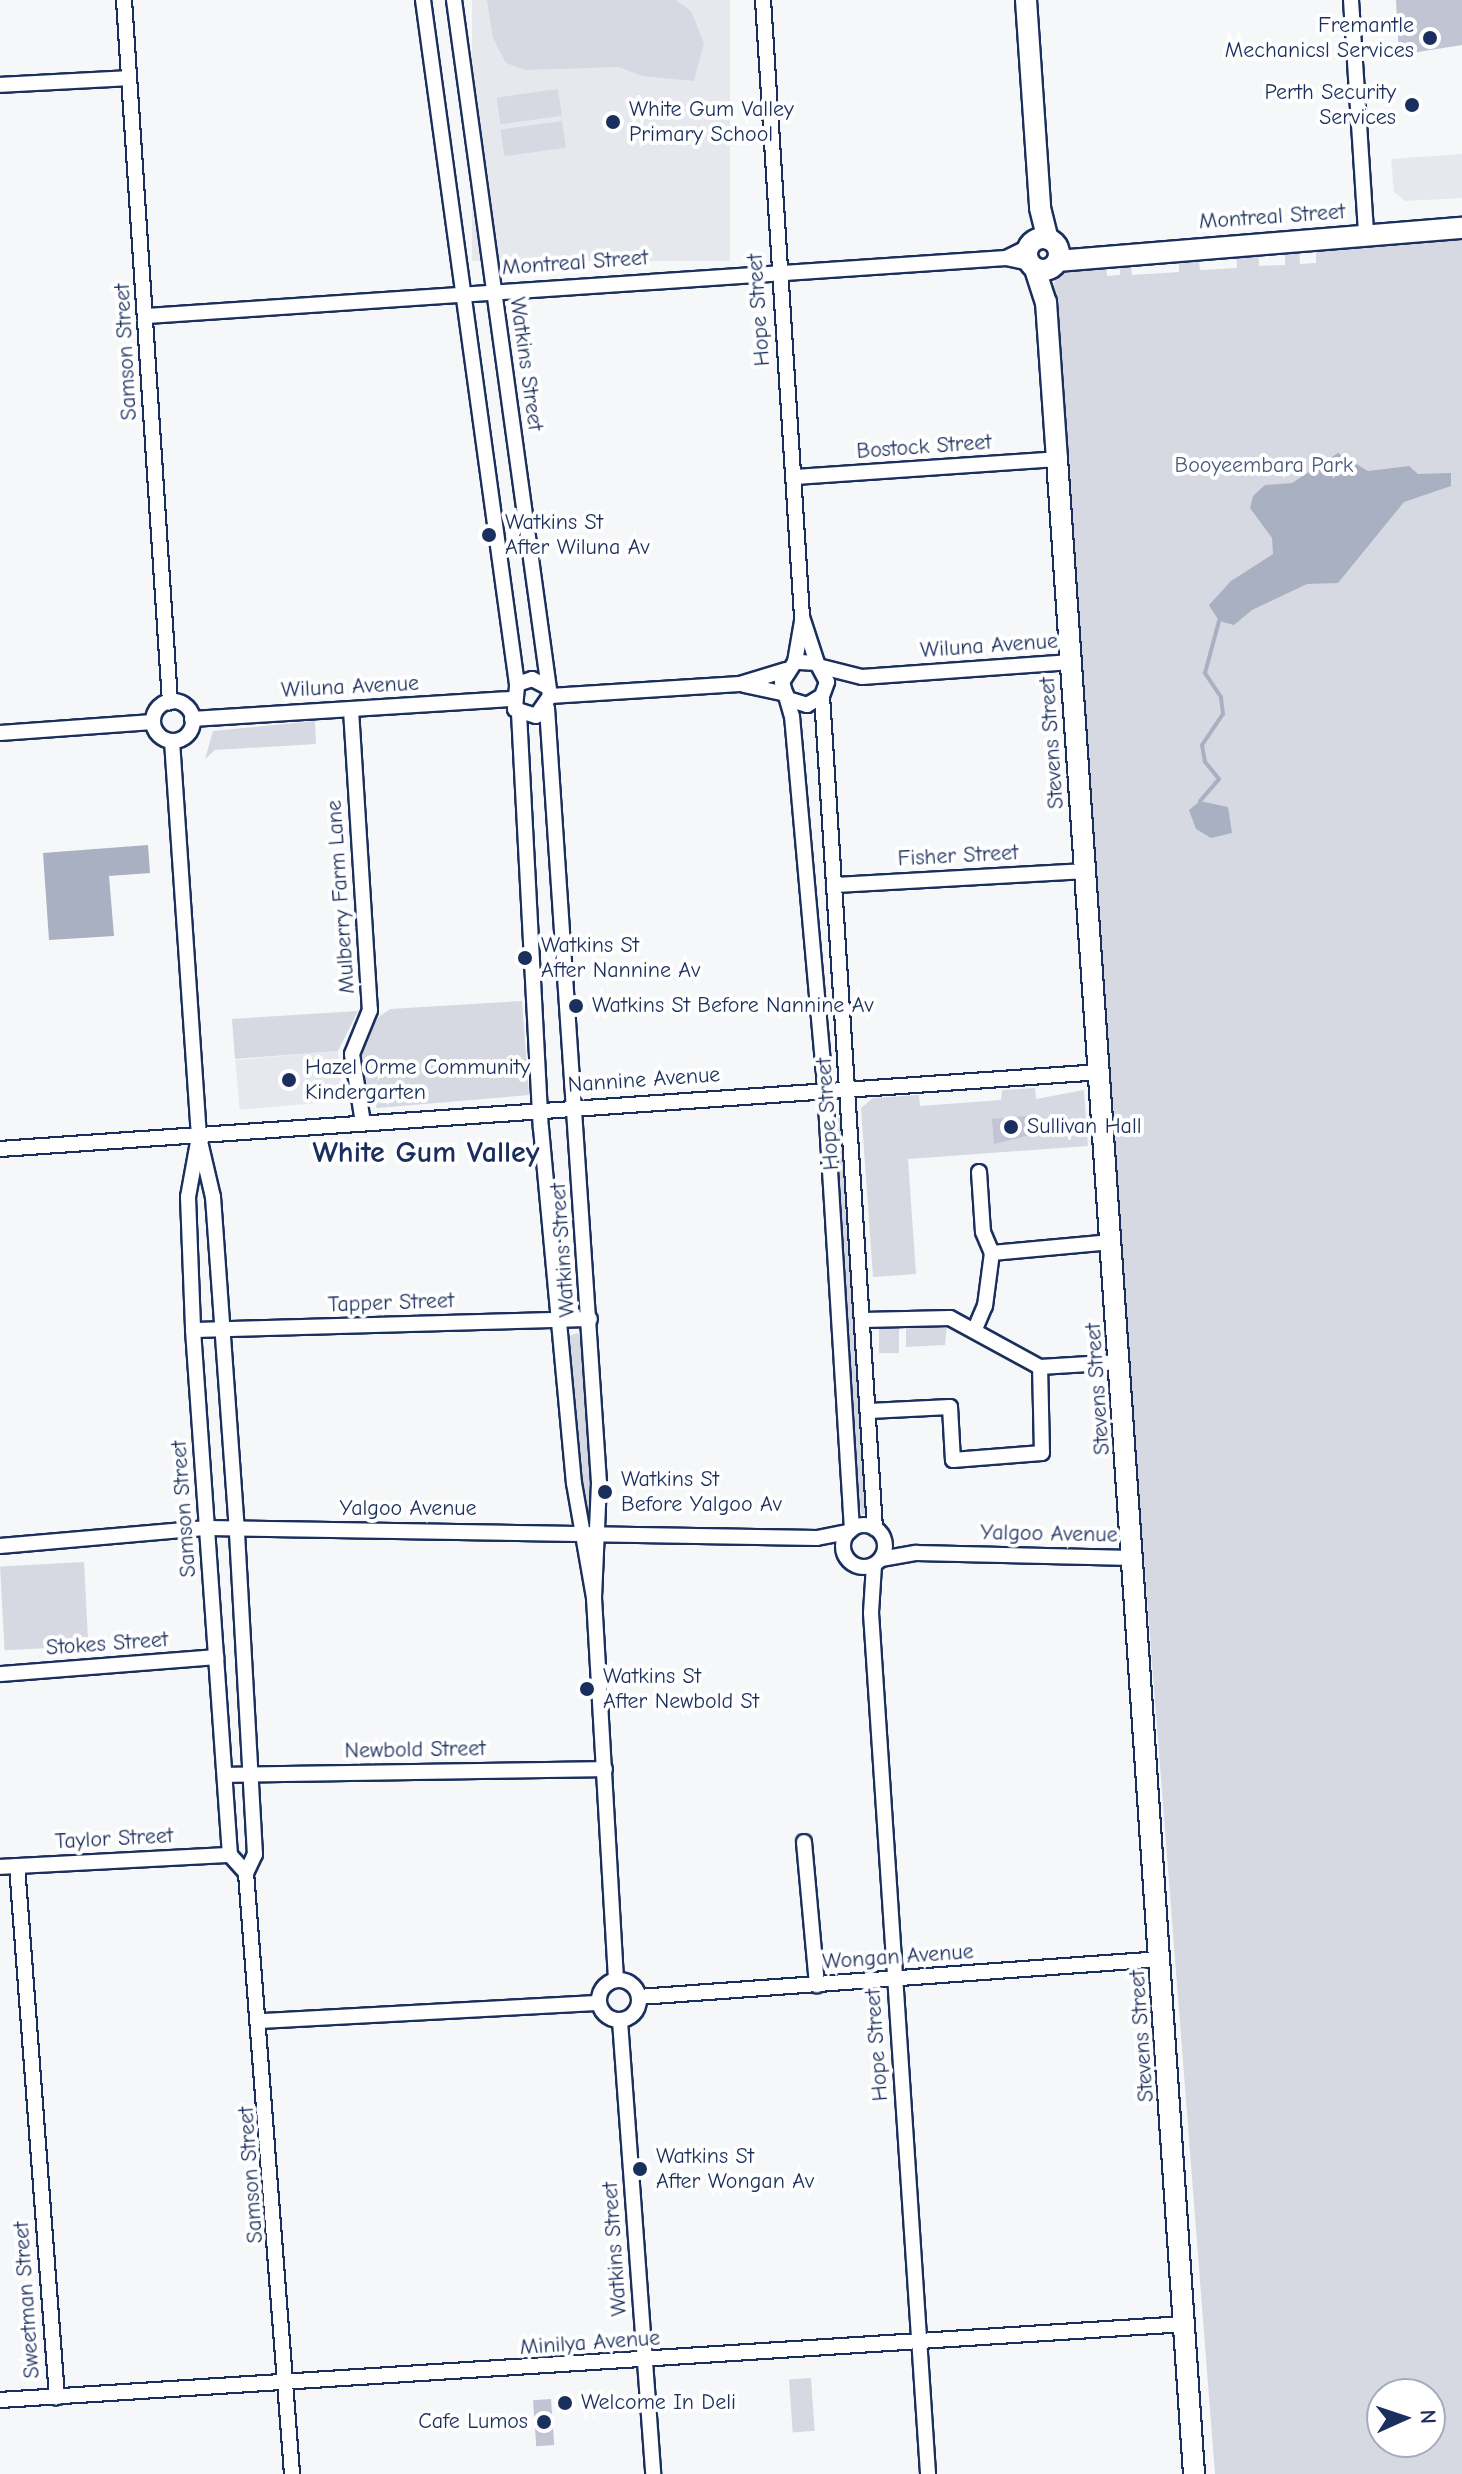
<!DOCTYPE html>
<style>
body{margin:0}
#map{position:relative;width:1462px;height:2474px;overflow:hidden;background:#f6f7f9;font-family:"Comic Neue",sans-serif}
div>[style]{position:absolute}
.built>*{inset:0;background:#e6e8ee;transform-origin:0 0}
.green>*{inset:0;background:#d6d9e2;transform-origin:0 0}
.water>*{inset:0;background:#a9b0c1}
.stream>*{height:4px;margin:-2px;padding:0 2px;transform-origin:2px;border-radius:2px;background:#a9b0c1}
.building>*{inset:0;background:#c0c4d3;transform-origin:0 0}
.roads{filter:drop-shadow(2px 0 #1b2f5e) drop-shadow(-2px 0 #1b2f5e) drop-shadow(0 2px #1b2f5e) drop-shadow(0 -2px #1b2f5e)}
.street>*{height:14px;margin:-7px;padding:0 7px;transform-origin:7px;border-radius:7px;background:#fff}
.street>.ring{margin:-7px;padding:0;box-sizing:content-box;background:none;border:14px solid #fff;border-radius:50%}
.secondary>*{height:20px;margin:-10px;padding:0 10px;transform-origin:10px;border-radius:10px;background:#fff}
.secondary>.ring{margin:-10px;padding:0;box-sizing:content-box;background:none;border:20px solid #fff;border-radius:50%}
.dots>*{width:22px;height:22px;translate:-50% -50%;box-sizing:border-box;border:4px solid #fff;border-radius:50%}
span{translate:-50% -50%;white-space:nowrap;text-align:center;line-height:1.15;-webkit-text-stroke:8px #fff;paint-order:stroke}
.poi-label{font-size:22px;color:#1b2f5e}
.right{translate:-100% -50%;text-align:right}
.left{translate:0 -50%;text-align:left}
.street-label{font-size:22px;color:#1b2f5e}
.park-label{font-size:22px;color:#4a5a7f}
.district-label{font-size:30px;color:#1b2f5e;font-weight:700}
.north{position:absolute;left:1366px;top:2378px;width:80px;height:80px;box-sizing:border-box;background:#fff;border:2px solid #a4acbf;border-radius:50%;rotate:87deg;font-size:22px;font-weight:700;line-height:32px;text-align:center;color:#1b2f5e}
.north::after{content:'';display:block;margin:auto;width:28px;height:36px;background:#1b2f5e;clip-path:polygon(50% 0,100% 100%,50% 72%,0 100%)}
</style>
<div id="map">
<div class="built">
<i style="left:472px;top:0;width:258px;height:261px"></i>
<i style="clip-path:polygon(1462px 154px,1462px 198px,1405px 201px,1394px 192px,1391px 159px)"></i>
<i style="left:338px;top:1051px;width:50px;height:103px;rotate:85deg"></i>
</div>
<div class="green">
<i style="clip-path:polygon(487px 0,676px 0,691px 11px,704px 43px,694px 81px,642px 76px,619px 67px,525px 70px,506px 63px,493px 38px)"></i>
<i style="left:558px;top:89px;width:27px;height:62px;rotate:82deg"></i>
<i style="left:562px;top:121px;width:27px;height:62px;rotate:82deg"></i>
<i style="clip-path:polygon(evenodd,1462px 236px,1462px 2474px,1215px 2474px,1118px 1225px,1054px 283px,1062px 267px,1106px 260px,1107px 276px,1120px 275px,1119px 259px,1130px 258px,1132px 275px,1179px 272px,1179px 255px,1198px 253px,1200px 270px,1237px 268px,1236px 251px,1258px 250px,1259px 266px,1285px 265px,1285px 248px,1299px 247px,1300px 264px,1316px 263px,1316px 246px,1462px 236px,1382px 2394px,1430px 2394px,1430px 2442px,1382px 2442px,1382px 2394px)"></i>
<i style="clip-path:polygon(315px 721px,316px 744px,215px 750px,205px 759px,213px 731px)"></i>
<i style="clip-path:polygon(522px 1001px,529px 1095px,377px 1108px,363px 1085px,359px 1059px,376px 1019px,390px 1009px)"></i>
<i style="clip-path:polygon(358px 1011px,338px 1051px,235px 1059px,232px 1019px)"></i>
<i style="clip-path:polygon(1035px 1088px,1036px 1099px,1084px 1090px,1088px 1146px,908px 1159px,916px 1274px,873px 1277px,861px 1108px,873px 1098px,919px 1095px,920px 1106px,1001px 1100px,1002px 1090px)"></i>
<i style="clip-path:polygon(830px 1118px,843px 1118px,864px 1436px,867px 1513px,862px 1515px,850px 1460px)"></i>
<i style="clip-path:polygon(906px 1324px,947px 1325px,945px 1345px,906px 1347px)"></i>
<i style="left:899px;top:1325px;width:28px;height:20px;rotate:90deg"></i>
<i style="clip-path:polygon(577px 1333px,583px 1337px,592px 1472px,588px 1514px,582px 1511px,567px 1337px)"></i>
<i style="left:84px;top:1562px;width:84px;height:84px;rotate:87deg"></i>
<i style="left:811px;top:2378px;width:53px;height:22px;rotate:86deg"></i>
</div>
<div class="water">
<i style="clip-path:polygon(1338px 453px,1368px 471px,1409px 466px,1418px 474px,1451px 473px,1451px 486px,1404px 502px,1338px 583px,1307px 584px,1252px 610px,1234px 625px,1219px 621px,1209px 605px,1231px 581px,1273px 554px,1272px 538px,1250px 508px,1253px 496px,1265px 485px,1292px 483px)"></i>
<i style="clip-path:polygon(1200px 801px,1228px 807px,1232px 833px,1211px 838px,1196px 829px,1189px 810px)"></i>
<i style="clip-path:polygon(148px 845px,150px 873px,109px 876px,114px 936px,49px 940px,43px 853px)"></i>
</div>
<div class="stream">
<i style="left:1200px;top:801px;width:29px;rotate:-49deg"></i>
<i style="left:1219px;top:779px;width:22px;rotate:-129deg"></i>
<i style="left:1205px;top:762px;width:17px;rotate:-100deg"></i>
<i style="left:1202px;top:745px;width:37px;rotate:-56deg"></i>
<i style="left:1223px;top:714px;width:17px;rotate:-97deg"></i>
<i style="left:1221px;top:697px;width:29px;rotate:-124deg"></i>
<i style="left:1205px;top:673px;width:54px;rotate:-74.9deg"></i>
</div>
<div class="building">
<i style="clip-path:polygon(1396px 0,1462px 0,1462px 45px,1399px 55px)"></i>
<i style="clip-path:polygon(1029px 1116px,1030px 1135px,994px 1144px,992px 1119px)"></i>
<i style="left:551px;top:2399px;width:46px;height:18px;rotate:86deg"></i>
</div>
<div class="roads">
<div class="street">
<i style="left:124px;top:0;width:704px;rotate:86.25deg"></i>
<i style="left:423px;top:0;width:690px;rotate:82.18deg"></i>
<i style="left:454px;top:0;width:703px;rotate:82.15deg"></i>
<i style="left:550px;top:696px;width:24px;rotate:125deg"></i>
<i style="left:536px;top:716px;width:22px;rotate:-162deg"></i>
<i style="left:515px;top:709px;width:25px;rotate:-85deg"></i>
<i style="left:517px;top:684px;width:16px;rotate:-18deg"></i>
<i style="left:532px;top:679px;width:16px;rotate:27deg"></i>
<i style="left:763px;top:0;width:618px;rotate:86.38deg"></i>
<i style="left:802px;top:617px;width:48px;rotate:71.9deg"></i>
<i style="left:1351px;top:0;width:234px;rotate:86.3deg"></i>
<i style="left:0;top:85px;width:129px;rotate:-3.1deg"></i>
<i style="left:1006px;top:258px;width:25px;rotate:-26deg"></i>
<i style="left:147px;top:316px;width:861px;rotate:-3.86deg"></i>
<i style="left:1006px;top:258px;width:25px;rotate:12deg"></i>
<i style="left:795px;top:477px;width:263px;rotate:-3.9deg"></i>
<i style="left:795px;top:662px;width:42px;rotate:-80.3deg"></i>
<i style="left:822px;top:667px;width:41px;rotate:14deg"></i>
<i style="left:862px;top:677px;width:210px;rotate:-4.1deg"></i>
<i style="left:744px;top:685px;width:43px;rotate:12.1deg"></i>
<i style="left:550px;top:696px;width:190px;rotate:-3.6deg"></i>
<i style="left:740px;top:684px;width:48px;rotate:-16.9deg"></i>
<i style="left:822px;top:696px;width:834px;rotate:86.36deg"></i>
<i style="left:791px;top:700px;width:17px;rotate:17deg"></i>
<i style="left:807px;top:705px;width:17px;rotate:-31deg"></i>
<i style="left:822px;top:696px;width:15px;rotate:-70deg"></i>
<i style="left:827px;top:682px;width:21px;rotate:-118deg"></i>
<i style="left:817px;top:663px;width:22px;rotate:-177deg"></i>
<i style="left:795px;top:662px;width:24px;rotate:123deg"></i>
<i style="left:782px;top:682px;width:35px;rotate:74deg"></i>
<i style="left:792px;top:716px;width:357px;rotate:84.9deg"></i>
<i style="left:824px;top:1072px;width:458px;rotate:86.5deg"></i>
<i class="ring" style="left:153px;top:701px;width:26px;height:26px"></i>
<i style="left:547px;top:708px;width:777px;rotate:86.16deg"></i>
<i style="left:599px;top:1483px;width:115px;rotate:92.5deg"></i>
<i style="left:351px;top:710px;width:301px;rotate:86.4deg"></i>
<i style="left:370px;top:1010px;width:48px;rotate:112.2deg"></i>
<i style="left:352px;top:1054px;width:70px;rotate:80.9deg"></i>
<i style="left:519px;top:713px;width:416px;rotate:87deg"></i>
<i style="left:541px;top:1128px;width:357px;rotate:84.7deg"></i>
<i style="left:574px;top:1483px;width:117px;rotate:80.1deg"></i>
<i style="left:594px;top:1598px;width:383px;rotate:86.7deg"></i>
<i style="left:192px;top:719px;width:320px;rotate:-3.6deg"></i>
<i style="left:0;top:733px;width:153px;rotate:-4.1deg"></i>
<i style="left:172px;top:741px;width:397px;rotate:86.1deg"></i>
<i style="left:199px;top:1137px;width:62px;rotate:76.9deg"></i>
<i style="left:213px;top:1197px;width:337px;rotate:85.9deg"></i>
<i style="left:237px;top:1533px;width:322px;rotate:86.8deg"></i>
<i style="left:255px;top:1854px;width:21px;rotate:115deg"></i>
<i style="left:246px;top:1873px;width:603px;rotate:85.62deg"></i>
<i style="left:834px;top:885px;width:250px;rotate:-3.2deg"></i>
<i style="left:198px;top:1142px;width:56px;rotate:100.3deg"></i>
<i style="left:188px;top:1197px;width:133px;rotate:87.8deg"></i>
<i style="left:193px;top:1330px;width:526px;rotate:85.97deg"></i>
<i style="left:230px;top:1855px;width:24px;rotate:48deg"></i>
<i style="left:0;top:1149px;width:1103px;rotate:-4deg"></i>
<i style="left:979px;top:1172px;width:60px;rotate:86.2deg"></i>
<i style="left:983px;top:1232px;width:23px;rotate:67deg"></i>
<i style="left:863px;top:1320px;width:87px;rotate:-1.3deg"></i>
<i style="left:950px;top:1318px;width:102px;rotate:28.6deg"></i>
<i style="left:1040px;top:1367px;width:81px;rotate:-3.5deg"></i>
<i style="left:975px;top:1329px;width:25px;rotate:-67deg"></i>
<i style="left:985px;top:1306px;width:53px;rotate:-82.5deg"></i>
<i style="left:992px;top:1253px;width:120px;rotate:-5.3deg"></i>
<i style="left:193px;top:1330px;width:397px;rotate:-1.6deg"></i>
<i style="left:869px;top:1411px;width:81px;rotate:-2.8deg"></i>
<i style="left:950px;top:1407px;width:53px;rotate:86.8deg"></i>
<i style="left:953px;top:1460px;width:89px;rotate:-4.5deg"></i>
<i style="left:1042px;top:1453px;width:86px;rotate:-91.3deg"></i>
<i class="ring" style="left:843px;top:1525px;width:28px;height:28px"></i>
<i style="left:0;top:1546px;width:208px;rotate:-5deg"></i>
<i style="left:207px;top:1528px;width:610px;rotate:0.94deg"></i>
<i style="left:817px;top:1538px;width:33px;rotate:-11deg"></i>
<i style="left:881px;top:1559px;width:36px;rotate:-10deg"></i>
<i style="left:916px;top:1553px;width:217px;rotate:1.3deg"></i>
<i style="left:874px;top:1565px;width:48px;rotate:93.6deg"></i>
<i style="left:871px;top:1613px;width:863px;rotate:86.21deg"></i>
<i style="left:0;top:1674px;width:217px;rotate:-4.5deg"></i>
<i style="left:225px;top:1775px;width:380px;rotate:-0.9deg"></i>
<i style="left:804px;top:1842px;width:144px;rotate:84.8deg"></i>
<i style="left:17px;top:1866px;width:533px;rotate:85.69deg"></i>
<i style="left:0;top:1867px;width:230px;rotate:-3deg"></i>
<i class="ring" style="left:599px;top:1980px;width:26px;height:26px"></i>
<i style="left:639px;top:1997px;width:523px;rotate:-4.16deg"></i>
<i style="left:262px;top:2021px;width:337px;rotate:-3.1deg"></i>
<i style="left:620px;top:2021px;width:454px;rotate:85.8deg"></i>
<i style="left:0;top:2400px;width:1186px;rotate:-3.67deg"></i>
</div>
<div class="secondary">
<i style="left:1026px;top:0;width:208px;rotate:86.1deg"></i>
<i style="left:1040px;top:208px;width:32px;rotate:76deg"></i>
<i class="ring" style="left:1027px;top:238px;width:12px;height:12px"></i>
<i style="left:1058px;top:261px;width:405px;rotate:-4.7deg"></i>
<i style="left:1035px;top:269px;width:35px;rotate:72deg"></i>
<i style="left:1046px;top:302px;width:157px;rotate:86deg"></i>
<i style="left:1057px;top:459px;width:2020px;rotate:86.11deg"></i>
</div>
</div>
<div class="dots">
<i style="left:1430px;top:38px;background:#1b2f5e"></i>
<i style="left:1412px;top:105px;background:#1b2f5e"></i>
<i style="left:613px;top:122px;background:#1b2f5e"></i>
<i style="left:489px;top:535px;background:#1b2f5e"></i>
<i style="left:525px;top:958px;background:#1b2f5e"></i>
<i style="left:576px;top:1006px;background:#1b2f5e"></i>
<i style="left:289px;top:1080px;background:#1b2f5e"></i>
<i style="left:1011px;top:1127px;background:#1b2f5e"></i>
<i style="left:605px;top:1492px;background:#1b2f5e"></i>
<i style="left:587px;top:1689px;background:#1b2f5e"></i>
<i style="left:640px;top:2169px;background:#1b2f5e"></i>
<i style="left:565px;top:2403px;background:#1b2f5e"></i>
<i style="left:544px;top:2422px;background:#1b2f5e"></i>
</div>
<div class="poi-label">
<span class="right" style="left:1414px;top:38px">Fremantle<br>Mechanicsl Services</span>
<span class="right" style="left:1396px;top:105px">Perth Security<br>Services</span>
<span class="left" style="left:629px;top:122px">White Gum Valley<br>Primary School</span>
<span class="left" style="left:505px;top:535px">Watkins St<br>After Wiluna Av</span>
<span class="left" style="left:541px;top:958px">Watkins St<br>After Nannine Av</span>
<span class="left" style="left:592px;top:1006px">Watkins St Before Nannine Av</span>
<span class="left" style="left:305px;top:1080px">Hazel Orme Community<br>Kindergarten</span>
<span class="left" style="left:1027px;top:1127px">Sullivan Hall</span>
<span class="left" style="left:621px;top:1492px">Watkins St<br>Before Yalgoo Av</span>
<span class="left" style="left:603px;top:1689px">Watkins St<br>After Newbold St</span>
<span class="left" style="left:656px;top:2169px">Watkins St<br>After Wongan Av</span>
<span class="left" style="left:581px;top:2403px">Welcome In Deli</span>
<span class="right" style="left:528px;top:2422px">Cafe Lumos</span>
</div>
<div class="street-label">
<span style="left:1272px;top:217px;rotate:-4deg">Montreal Street</span>
<span style="left:575px;top:263px;rotate:-4deg">Montreal Street</span>
<span style="left:759px;top:310px;rotate:-94deg">Hope Street</span>
<span style="left:126px;top:352px;rotate:-93deg">Samson Street</span>
<span style="left:526px;top:364px;rotate:82deg">Watkins Street</span>
<span style="left:924px;top:447px;rotate:-4deg">Bostock Street</span>
<span style="left:989px;top:646px;rotate:-4deg">Wiluna Avenue</span>
<span style="left:350px;top:687px;rotate:-3deg">Wiluna Avenue</span>
<span style="left:1052px;top:743px;rotate:-94deg">Stevens Street</span>
<span style="left:958px;top:856px;rotate:-3deg">Fisher Street</span>
<span style="left:341px;top:897px;rotate:-94deg">Mulberry Farm Lane</span>
<span style="left:644px;top:1080px;rotate:-4deg">Nannine Avenue</span>
<span style="left:828px;top:1114px;rotate:-94deg">Hope Street</span>
<span style="left:563px;top:1250px;rotate:-94deg">Watkins Street</span>
<span style="left:391px;top:1303px;rotate:-2deg">Tapper Street</span>
<span style="left:1098px;top:1389px;rotate:-94deg">Stevens Street</span>
<span style="left:184px;top:1509px;rotate:-94deg">Samson Street</span>
<span style="left:408px;top:1509px">Yalgoo Avenue</span>
<span style="left:1049px;top:1534px;rotate:1deg">Yalgoo Avenue</span>
<span style="left:107px;top:1644px;rotate:-4deg">Stokes Street</span>
<span style="left:415px;top:1750px;rotate:-1deg">Newbold Street</span>
<span style="left:114px;top:1839px;rotate:-3deg">Taylor Street</span>
<span style="left:898px;top:1957px;rotate:-4deg">Wongan Avenue</span>
<span style="left:1142px;top:2036px;rotate:-94deg">Stevens Street</span>
<span style="left:877px;top:2045px;rotate:-94deg">Hope Street</span>
<span style="left:251px;top:2175px;rotate:-94deg">Samson Street</span>
<span style="left:615px;top:2249px;rotate:-94deg">Watkins Street</span>
<span style="left:27px;top:2300px;rotate:-94deg">Sweetman Street</span>
<span style="left:590px;top:2343px;rotate:-4deg">Minilya Avenue</span>
</div>
<div class="park-label">
<span style="left:1264px;top:466px">Booyeembara Park</span>
</div>
<div class="district-label">
<span style="left:426px;top:1153px">White Gum Valley</span>
</div>
<div class="north">N</div>
</div>
